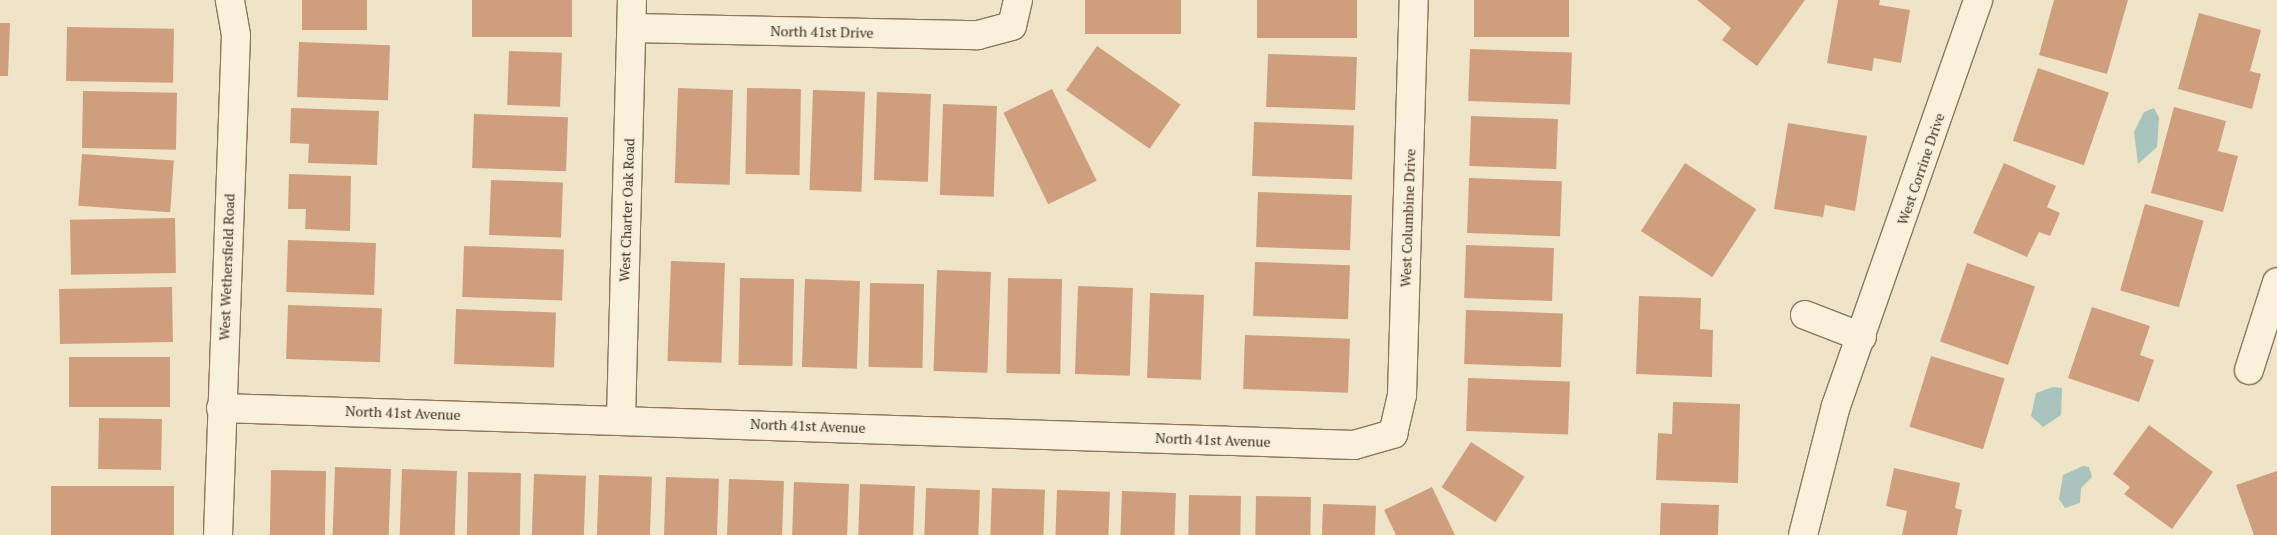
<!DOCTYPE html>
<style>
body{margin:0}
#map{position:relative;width:2277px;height:535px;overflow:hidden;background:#f0e4c8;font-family:"PT Serif",serif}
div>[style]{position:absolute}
.water>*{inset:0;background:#a9c4bc}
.building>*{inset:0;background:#cf9f7d;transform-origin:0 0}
.roads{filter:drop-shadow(1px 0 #8d765c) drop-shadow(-1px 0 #8d765c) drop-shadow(0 1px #8d765c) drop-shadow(0 -1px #8d765c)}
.minor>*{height:28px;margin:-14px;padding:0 14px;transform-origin:14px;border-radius:14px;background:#faf1dc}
span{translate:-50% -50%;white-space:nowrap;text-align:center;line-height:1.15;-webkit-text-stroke:4px #f7eed8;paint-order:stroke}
.street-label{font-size:14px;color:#3d2e20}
</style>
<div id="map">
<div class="water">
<i style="clip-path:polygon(2154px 108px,2159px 118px,2157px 147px,2138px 164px,2134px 132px,2144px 112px)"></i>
<i style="clip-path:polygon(2053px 387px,2062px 388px,2061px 415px,2043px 427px,2031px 416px,2036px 393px)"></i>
<i style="clip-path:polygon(2083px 466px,2089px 467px,2092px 477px,2081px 488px,2080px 503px,2065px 508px,2059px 499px,2063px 475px)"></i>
</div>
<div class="building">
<i style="left:302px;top:0;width:65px;height:30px"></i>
<i style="left:472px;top:0;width:100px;height:37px"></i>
<i style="left:1085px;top:0;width:96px;height:34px"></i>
<i style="left:1257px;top:0;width:100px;height:38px"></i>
<i style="left:1474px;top:0;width:95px;height:37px"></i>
<i style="clip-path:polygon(1697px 0,1805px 0,1757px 66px,1722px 40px,1731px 28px)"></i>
<i style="clip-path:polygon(1838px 0,1880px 0,1879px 5px,1910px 10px,1901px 63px,1874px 58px,1872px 71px,1827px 63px)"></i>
<i style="clip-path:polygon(2054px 0,2128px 0,2107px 74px,2039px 55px)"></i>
<i style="clip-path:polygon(2199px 13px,2261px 30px,2250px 71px,2261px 74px,2252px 109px,2178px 89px)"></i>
<i style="clip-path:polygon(0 23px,10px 23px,8px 76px,0 76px)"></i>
<i style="left:67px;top:27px;width:107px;height:54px;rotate:1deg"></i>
<i style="left:299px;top:42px;width:91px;height:55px;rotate:2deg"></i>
<i style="left:1097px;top:46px;width:102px;height:54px;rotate:35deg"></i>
<i style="left:1470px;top:49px;width:102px;height:52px;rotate:2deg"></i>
<i style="left:509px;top:51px;width:53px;height:54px;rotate:2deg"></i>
<i style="left:1268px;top:54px;width:89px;height:53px;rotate:2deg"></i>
<i style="left:2038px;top:68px;width:75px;height:77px;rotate:19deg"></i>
<i style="left:678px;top:88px;width:55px;height:95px;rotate:2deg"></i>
<i style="left:747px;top:88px;width:54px;height:86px;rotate:1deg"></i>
<i style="left:1052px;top:89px;width:102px;height:54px;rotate:64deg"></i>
<i style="left:813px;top:90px;width:52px;height:100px;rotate:2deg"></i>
<i style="left:83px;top:91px;width:94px;height:57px;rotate:1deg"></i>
<i style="left:877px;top:92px;width:54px;height:88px;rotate:2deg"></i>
<i style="left:943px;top:104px;width:54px;height:91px;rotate:2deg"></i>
<i style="clip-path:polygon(2174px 107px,2226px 121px,2218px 151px,2238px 156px,2223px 212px,2151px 193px)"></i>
<i style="clip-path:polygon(291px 108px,379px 111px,377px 165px,308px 163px,309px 144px,290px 143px)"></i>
<i style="left:474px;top:114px;width:94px;height:54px;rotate:2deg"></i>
<i style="left:1471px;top:116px;width:87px;height:50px;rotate:2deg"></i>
<i style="left:1254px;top:122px;width:100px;height:54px;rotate:2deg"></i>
<i style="clip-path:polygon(1788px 123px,1867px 136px,1855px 211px,1825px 205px,1823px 217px,1774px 209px)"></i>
<i style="left:82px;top:154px;width:92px;height:52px;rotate:4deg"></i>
<i style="left:1685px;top:163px;width:85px;height:81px;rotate:33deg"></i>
<i style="clip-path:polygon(2004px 163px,2056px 186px,2047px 207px,2060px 213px,2050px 236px,2039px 232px,2027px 257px,1973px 233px)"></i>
<i style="clip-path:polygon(289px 174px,351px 176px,350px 231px,305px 229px,306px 209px,288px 209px)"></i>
<i style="left:1469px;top:178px;width:93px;height:55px;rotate:2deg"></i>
<i style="left:491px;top:180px;width:72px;height:55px;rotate:2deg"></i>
<i style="left:1258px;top:192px;width:94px;height:55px;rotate:2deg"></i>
<i style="left:2145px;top:204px;width:61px;height:90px;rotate:16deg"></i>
<i style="left:175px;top:218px;width:55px;height:105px;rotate:89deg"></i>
<i style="left:288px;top:240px;width:88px;height:52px;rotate:2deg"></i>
<i style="left:1466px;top:245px;width:88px;height:53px;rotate:2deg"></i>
<i style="left:464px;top:246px;width:100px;height:51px;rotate:2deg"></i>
<i style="left:671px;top:261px;width:54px;height:100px;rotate:2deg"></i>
<i style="left:1255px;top:262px;width:95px;height:54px;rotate:2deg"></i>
<i style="left:1967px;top:263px;width:72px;height:83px;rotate:19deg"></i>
<i style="left:937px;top:270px;width:54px;height:101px;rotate:2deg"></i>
<i style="left:740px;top:278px;width:54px;height:87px;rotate:1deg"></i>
<i style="left:1008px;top:278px;width:54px;height:95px;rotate:1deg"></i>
<i style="left:805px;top:279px;width:55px;height:88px;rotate:2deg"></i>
<i style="left:870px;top:283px;width:54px;height:84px;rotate:1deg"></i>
<i style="left:1078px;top:286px;width:55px;height:88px;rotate:2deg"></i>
<i style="left:172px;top:287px;width:55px;height:113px;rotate:89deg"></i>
<i style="left:1150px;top:293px;width:54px;height:85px;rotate:2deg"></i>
<i style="clip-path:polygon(1639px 296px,1701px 298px,1700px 329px,1713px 330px,1712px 377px,1636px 374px)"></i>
<i style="left:288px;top:305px;width:94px;height:54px;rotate:2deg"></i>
<i style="clip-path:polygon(2092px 307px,2150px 326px,2140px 355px,2154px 360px,2139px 402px,2068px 378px)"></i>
<i style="left:456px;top:309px;width:100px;height:55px;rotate:2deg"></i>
<i style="left:1466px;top:310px;width:97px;height:54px;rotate:2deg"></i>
<i style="left:1245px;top:335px;width:105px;height:54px;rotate:2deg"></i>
<i style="left:1931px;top:356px;width:77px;height:74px;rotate:17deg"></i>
<i style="left:69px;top:357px;width:101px;height:50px"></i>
<i style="left:1468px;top:378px;width:102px;height:53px;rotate:2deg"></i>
<i style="clip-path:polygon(1673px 402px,1740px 404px,1738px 483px,1656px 480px,1658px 433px,1672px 434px)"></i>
<i style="left:99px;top:418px;width:63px;height:51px;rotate:1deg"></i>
<i style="clip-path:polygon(2149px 425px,2213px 472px,2172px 529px,2124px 494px,2130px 487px,2113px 474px)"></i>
<i style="left:1471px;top:442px;width:64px;height:54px;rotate:33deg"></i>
<i style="left:335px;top:467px;width:56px;height:68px;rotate:2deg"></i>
<i style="clip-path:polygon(1894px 468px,1960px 483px,1955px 508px,1962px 510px,1957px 535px,1902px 535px,1907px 511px,1886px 506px)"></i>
<i style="left:402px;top:469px;width:55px;height:66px;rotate:2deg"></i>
<i style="left:271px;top:470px;width:55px;height:65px;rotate:1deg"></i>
<i style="clip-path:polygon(2277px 471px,2277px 535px,2254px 535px,2236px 485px)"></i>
<i style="left:468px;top:472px;width:53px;height:63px;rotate:1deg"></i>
<i style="left:534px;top:474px;width:52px;height:61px;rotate:2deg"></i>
<i style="left:599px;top:475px;width:53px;height:60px;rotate:2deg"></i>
<i style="left:666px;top:477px;width:53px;height:58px;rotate:2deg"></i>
<i style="left:729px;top:479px;width:55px;height:56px;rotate:2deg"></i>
<i style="left:794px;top:482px;width:55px;height:53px;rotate:2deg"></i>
<i style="left:860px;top:484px;width:55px;height:51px;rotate:2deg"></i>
<i style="left:174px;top:486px;width:49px;height:123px;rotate:90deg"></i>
<i style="clip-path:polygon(1432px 487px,1455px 535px,1396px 535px,1384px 510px)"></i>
<i style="left:926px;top:488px;width:54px;height:47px;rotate:2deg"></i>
<i style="left:992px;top:488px;width:53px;height:47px;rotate:2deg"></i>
<i style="left:1057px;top:490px;width:53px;height:45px;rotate:2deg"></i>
<i style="left:1122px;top:491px;width:54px;height:44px;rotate:2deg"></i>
<i style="left:1189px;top:495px;width:52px;height:40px;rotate:1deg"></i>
<i style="left:1256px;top:496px;width:55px;height:39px;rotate:1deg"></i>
<i style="left:1661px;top:503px;width:58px;height:32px;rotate:2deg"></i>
<i style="left:1323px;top:504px;width:53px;height:31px;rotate:2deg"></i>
</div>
<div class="roads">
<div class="minor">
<i style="left:632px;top:28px;width:346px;rotate:1.2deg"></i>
<i style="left:978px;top:35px;width:35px;rotate:-15deg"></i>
<i style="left:1012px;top:26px;width:27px;rotate:-77deg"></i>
<i style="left:1805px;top:315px;width:61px;rotate:21.1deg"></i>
<i style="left:2249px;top:370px;width:92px;rotate:-72.3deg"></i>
<i style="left:221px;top:408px;width:1134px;rotate:1.87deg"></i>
<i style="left:1354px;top:445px;width:41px;rotate:-15.8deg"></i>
<i style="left:1393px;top:434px;width:40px;rotate:-77deg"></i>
<i style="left:1402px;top:395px;width:395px;rotate:-88.3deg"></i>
<i style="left:621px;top:419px;width:419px;rotate:-88.5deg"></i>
<i style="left:218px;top:535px;width:500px;rotate:-87.94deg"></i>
<i style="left:236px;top:35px;width:36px;rotate:-100deg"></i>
<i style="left:1803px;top:535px;width:133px;rotate:-75.7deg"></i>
<i style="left:1836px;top:406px;width:430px;rotate:-70.7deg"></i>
</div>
</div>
<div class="street-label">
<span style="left:822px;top:32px;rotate:1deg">North 41st Drive</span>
<span style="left:1921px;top:169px;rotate:-71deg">West Corrine Drive</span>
<span style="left:627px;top:210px;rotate:-88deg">West Charter Oak Road</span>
<span style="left:1408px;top:218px;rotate:-88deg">West Columbine Drive</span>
<span style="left:227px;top:267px;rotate:-88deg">West Wethersfield Road</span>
<span style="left:403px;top:413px;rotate:2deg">North 41st Avenue</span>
<span style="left:808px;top:426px;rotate:2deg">North 41st Avenue</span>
<span style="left:1213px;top:440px;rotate:2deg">North 41st Avenue</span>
</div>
</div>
